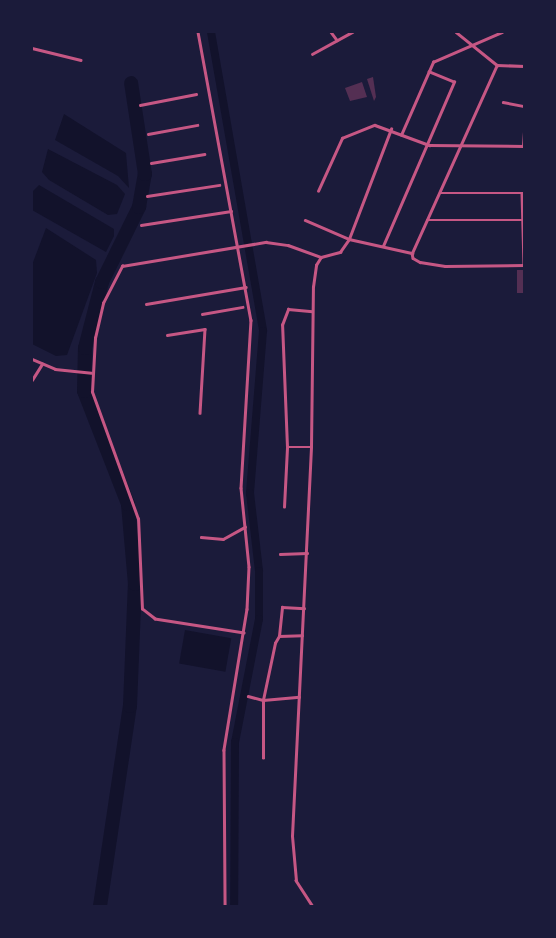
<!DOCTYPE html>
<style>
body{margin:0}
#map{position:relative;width:556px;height:938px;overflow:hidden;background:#1b1b3a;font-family:Arial,sans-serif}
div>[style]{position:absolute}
.water>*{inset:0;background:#12122b;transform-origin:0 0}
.canal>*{height:8px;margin:-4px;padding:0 4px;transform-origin:4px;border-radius:4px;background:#12122b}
.river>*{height:14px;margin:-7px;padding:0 7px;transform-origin:7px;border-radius:7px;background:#12122b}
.building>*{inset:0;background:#542f53;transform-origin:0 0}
.service>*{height:2.5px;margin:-1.25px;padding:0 1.25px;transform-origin:1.25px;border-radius:1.25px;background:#c65784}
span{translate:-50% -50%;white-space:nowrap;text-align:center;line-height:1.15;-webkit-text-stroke:6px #1b1b3a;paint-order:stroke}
.frame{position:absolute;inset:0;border:33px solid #1b1b3a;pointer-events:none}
</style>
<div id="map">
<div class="water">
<i style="clip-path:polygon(64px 114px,126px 153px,129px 188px,118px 176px,55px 140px)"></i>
<i style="clip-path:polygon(48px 149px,117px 185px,125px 194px,117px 214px,108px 215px,49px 180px,42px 172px)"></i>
<i style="clip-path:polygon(39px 185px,114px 229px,114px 236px,106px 252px,32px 210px,32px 192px)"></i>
<i style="clip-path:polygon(46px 228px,96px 260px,97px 273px,67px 355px,56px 356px,32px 344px,32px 265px)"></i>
<i style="left:185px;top:630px;width:47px;height:34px;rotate:10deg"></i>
</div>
<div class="canal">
<i style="left:211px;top:32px;width:303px;rotate:80.1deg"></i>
<i style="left:263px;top:331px;width:163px;rotate:94.6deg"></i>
<i style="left:250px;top:493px;width:79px;rotate:83.4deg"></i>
<i style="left:259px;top:571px;width:48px;rotate:90deg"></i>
<i style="left:259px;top:619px;width:125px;rotate:101deg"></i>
<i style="left:235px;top:742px;width:164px;rotate:90.3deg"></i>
</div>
<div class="river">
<i style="left:100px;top:906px;width:202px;rotate:-81.5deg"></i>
<i style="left:130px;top:706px;width:122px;rotate:-87.7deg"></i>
<i style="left:135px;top:584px;width:80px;rotate:-95deg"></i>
<i style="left:128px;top:504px;width:121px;rotate:-111.3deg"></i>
<i style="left:84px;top:391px;width:43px;rotate:-88.7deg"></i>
<i style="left:85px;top:348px;width:68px;rotate:-75.6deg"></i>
<i style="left:102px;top:282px;width:84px;rotate:-63.7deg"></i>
<i style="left:139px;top:207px;width:34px;rotate:-80deg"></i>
<i style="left:145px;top:174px;width:92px;rotate:-98.7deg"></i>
</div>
<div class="building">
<i style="clip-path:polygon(373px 77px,376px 97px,374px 101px,367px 79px)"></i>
<i style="clip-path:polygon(362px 82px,367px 97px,350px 101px,345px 88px)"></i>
<i style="left:517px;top:270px;width:7px;height:23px"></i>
</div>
<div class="service">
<i style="left:198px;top:32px;width:293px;rotate:79.6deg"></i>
<i style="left:251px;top:320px;width:168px;rotate:93.4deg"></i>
<i style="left:241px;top:488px;width:79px;rotate:84.2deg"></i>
<i style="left:249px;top:567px;width:42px;rotate:92.7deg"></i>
<i style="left:247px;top:609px;width:143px;rotate:99.3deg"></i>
<i style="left:224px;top:750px;width:156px;rotate:89.6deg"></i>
<i style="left:331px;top:32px;width:10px;rotate:53deg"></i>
<i style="left:456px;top:32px;width:53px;rotate:38.8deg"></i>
<i style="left:32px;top:48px;width:50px;rotate:13.8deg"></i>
<i style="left:312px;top:54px;width:46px;rotate:-28.8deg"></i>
<i style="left:497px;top:65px;width:27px;rotate:2deg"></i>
<i style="left:503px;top:102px;width:21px;rotate:11deg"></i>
<i style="left:140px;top:105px;width:57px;rotate:-11.1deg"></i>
<i style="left:148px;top:134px;width:50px;rotate:-10.4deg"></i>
<i style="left:401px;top:135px;width:80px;rotate:-66.3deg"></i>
<i style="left:433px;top:62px;width:75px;rotate:-23.5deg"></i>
<i style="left:523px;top:146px;width:16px;rotate:-86deg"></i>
<i style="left:151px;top:163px;width:54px;rotate:-9.6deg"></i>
<i style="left:318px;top:191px;width:58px;rotate:-65.6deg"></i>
<i style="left:342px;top:138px;width:35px;rotate:-22deg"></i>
<i style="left:375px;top:125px;width:58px;rotate:20.3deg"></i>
<i style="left:429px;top:145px;width:95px;rotate:0.6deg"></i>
<i style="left:440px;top:193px;width:82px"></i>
<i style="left:522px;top:193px;width:72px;rotate:88.4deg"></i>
<i style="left:147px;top:196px;width:73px;rotate:-8.7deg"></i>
<i style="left:305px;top:220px;width:48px;rotate:23.4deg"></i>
<i style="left:349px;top:239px;width:65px;rotate:12.5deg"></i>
<i style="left:427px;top:220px;width:95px"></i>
<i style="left:141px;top:225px;width:91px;rotate:-8.8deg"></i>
<i style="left:383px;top:246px;width:179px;rotate:-66.6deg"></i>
<i style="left:454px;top:82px;width:27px;rotate:-158deg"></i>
<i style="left:412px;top:253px;width:206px;rotate:-65.7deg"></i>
<i style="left:412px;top:253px;width:5px;rotate:79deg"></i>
<i style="left:413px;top:258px;width:8px;rotate:30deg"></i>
<i style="left:420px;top:262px;width:25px;rotate:9deg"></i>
<i style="left:445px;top:266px;width:79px;rotate:-0.7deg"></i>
<i style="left:146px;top:304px;width:101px;rotate:-9.6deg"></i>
<i style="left:202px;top:314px;width:41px;rotate:-9.9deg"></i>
<i style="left:167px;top:335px;width:38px;rotate:-9deg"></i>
<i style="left:205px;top:329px;width:84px;rotate:93.4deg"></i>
<i style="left:32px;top:359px;width:25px;rotate:23deg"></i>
<i style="left:55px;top:369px;width:36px;rotate:6deg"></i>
<i style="left:32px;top:380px;width:19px;rotate:-58deg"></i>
<i style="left:287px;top:447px;width:24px"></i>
<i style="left:284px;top:507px;width:60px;rotate:-87.1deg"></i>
<i style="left:287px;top:447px;width:122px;rotate:-92.3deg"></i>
<i style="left:282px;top:325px;width:17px;rotate:-69deg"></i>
<i style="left:288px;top:309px;width:24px;rotate:5deg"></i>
<i style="left:201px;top:537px;width:22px;rotate:5deg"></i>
<i style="left:223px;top:539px;width:25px;rotate:-29deg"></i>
<i style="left:280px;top:554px;width:27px;rotate:-2deg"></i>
<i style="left:244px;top:633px;width:90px;rotate:-171.1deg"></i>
<i style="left:155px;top:619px;width:16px;rotate:-142deg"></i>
<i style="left:142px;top:609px;width:90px;rotate:-92.5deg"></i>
<i style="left:138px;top:519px;width:135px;rotate:-109.9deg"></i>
<i style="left:92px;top:392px;width:54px;rotate:-86.8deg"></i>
<i style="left:95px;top:338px;width:36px;rotate:-77deg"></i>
<i style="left:103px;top:303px;width:42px;rotate:-62.8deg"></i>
<i style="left:122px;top:266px;width:146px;rotate:-9.5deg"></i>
<i style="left:266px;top:242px;width:22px;rotate:8deg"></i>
<i style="left:288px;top:245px;width:35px;rotate:20deg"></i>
<i style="left:321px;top:257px;width:20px;rotate:-15deg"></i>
<i style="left:340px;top:252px;width:16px;rotate:-55deg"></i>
<i style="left:349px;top:239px;width:118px;rotate:-69.1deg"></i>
<i style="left:279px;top:636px;width:29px;rotate:-84deg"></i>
<i style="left:282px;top:607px;width:22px;rotate:3deg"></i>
<i style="left:248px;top:696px;width:16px;rotate:15deg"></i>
<i style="left:263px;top:700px;width:36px;rotate:-5deg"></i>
<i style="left:263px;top:758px;width:58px;rotate:-90deg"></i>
<i style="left:263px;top:700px;width:58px;rotate:-78.1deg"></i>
<i style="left:275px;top:643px;width:8px;rotate:-60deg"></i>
<i style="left:279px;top:636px;width:23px;rotate:-2deg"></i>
<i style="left:312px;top:906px;width:30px;rotate:-123deg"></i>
<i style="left:296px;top:881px;width:45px;rotate:-95.1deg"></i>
<i style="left:292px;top:836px;width:389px;rotate:-87.2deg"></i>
<i style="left:311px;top:447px;width:160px;rotate:-89.3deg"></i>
<i style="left:313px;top:287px;width:22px;rotate:-82deg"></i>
<i style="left:316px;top:265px;width:9px;rotate:-58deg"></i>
</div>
<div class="frame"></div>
</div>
